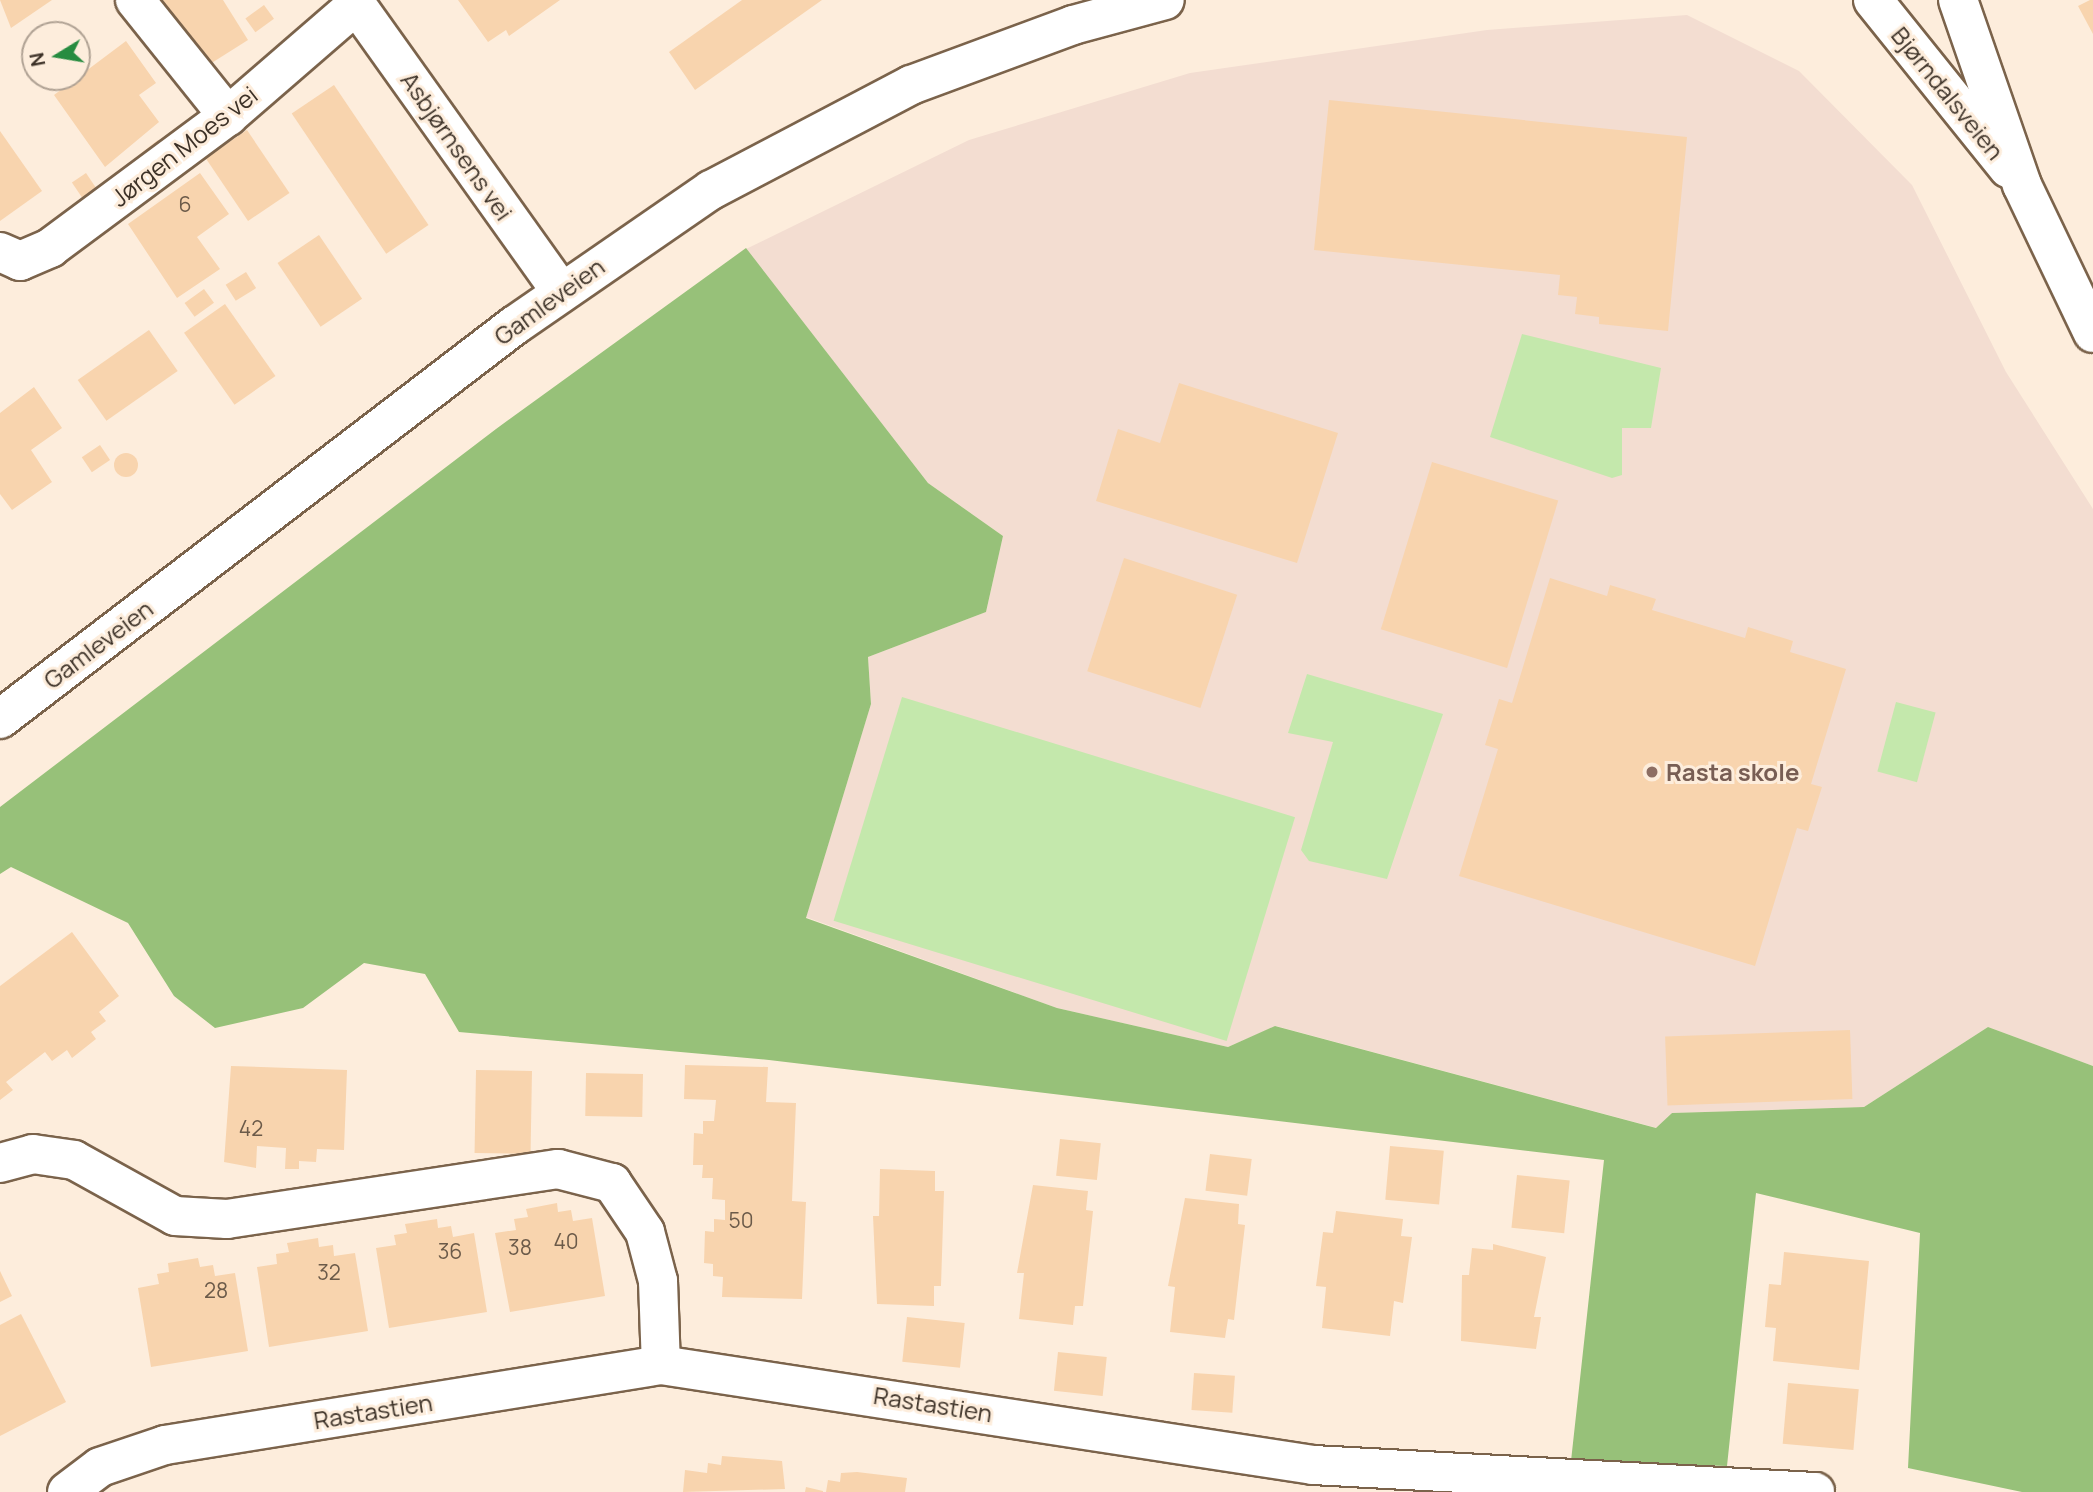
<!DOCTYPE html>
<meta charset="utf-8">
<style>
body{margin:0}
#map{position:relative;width:2093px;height:1492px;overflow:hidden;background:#fdeddc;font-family:Manrope,sans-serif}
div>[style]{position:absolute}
.education>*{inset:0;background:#f3ddd1}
.green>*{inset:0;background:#c4e8ac;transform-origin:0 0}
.forest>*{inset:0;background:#97c179}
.building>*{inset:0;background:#f8d4ae;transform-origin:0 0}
.round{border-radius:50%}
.roads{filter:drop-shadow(2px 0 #7b634b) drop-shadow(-2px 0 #7b634b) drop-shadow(0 2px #7b634b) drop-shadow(0 -2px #7b634b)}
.minor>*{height:38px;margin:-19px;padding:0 19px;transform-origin:19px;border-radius:19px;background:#fff}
.tertiary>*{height:38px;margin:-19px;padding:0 19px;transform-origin:19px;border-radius:19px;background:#fff}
.secondary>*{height:38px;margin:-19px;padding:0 19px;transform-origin:19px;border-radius:19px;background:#fff}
.dots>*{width:19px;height:19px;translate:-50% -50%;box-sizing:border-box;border:4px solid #fdeddc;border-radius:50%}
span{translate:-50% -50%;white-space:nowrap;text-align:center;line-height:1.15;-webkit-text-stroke:6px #fdeddc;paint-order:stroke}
.number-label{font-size:21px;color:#6b5a49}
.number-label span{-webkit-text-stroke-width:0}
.street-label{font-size:24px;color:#3c3127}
.education-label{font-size:24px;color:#785e54;font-weight:700}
.left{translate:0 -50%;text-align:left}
.north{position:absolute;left:21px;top:21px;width:70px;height:70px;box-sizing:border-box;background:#fdeddc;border:2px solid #b0a294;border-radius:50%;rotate:259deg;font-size:19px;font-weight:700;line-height:28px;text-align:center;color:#3c3127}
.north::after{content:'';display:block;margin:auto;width:24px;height:32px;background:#278c40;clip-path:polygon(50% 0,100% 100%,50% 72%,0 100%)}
</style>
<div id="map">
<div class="education">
<i style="clip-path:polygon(1687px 15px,1799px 71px,1912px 185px,2006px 372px,2093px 509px,2093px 1066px,1988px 1027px,1864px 1107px,1672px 1113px,1657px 1128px,1276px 1026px,1228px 1047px,1057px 1008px,806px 917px,871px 704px,868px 657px,986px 612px,1003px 536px,928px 483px,746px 249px,969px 140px,1190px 73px,1487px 30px)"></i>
</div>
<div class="green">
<i style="clip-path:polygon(1522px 334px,1661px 368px,1651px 428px,1622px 428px,1622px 475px,1612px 478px,1490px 437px)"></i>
<i style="clip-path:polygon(1307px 674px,1443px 714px,1387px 879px,1309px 861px,1301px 850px,1333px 742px,1288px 733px)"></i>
<i style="left:902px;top:697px;width:411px;height:234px;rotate:17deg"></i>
<i style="left:1896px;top:702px;width:41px;height:72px;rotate:15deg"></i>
</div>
<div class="forest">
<i style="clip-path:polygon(746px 248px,928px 483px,1003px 536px,986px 612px,868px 657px,871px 704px,806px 918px,1057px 1008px,1228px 1047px,1275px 1026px,1656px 1128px,1672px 1113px,1864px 1107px,1988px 1027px,2093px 1066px,2093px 1492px,2022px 1492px,1908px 1468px,1920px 1233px,1756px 1193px,1727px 1466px,1571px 1461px,1604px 1160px,769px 1060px,459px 1032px,425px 974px,364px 963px,303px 1008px,215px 1028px,174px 996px,128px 923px,11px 867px,0 874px,0 807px,496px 429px)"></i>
</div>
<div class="building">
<i style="clip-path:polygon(0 0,52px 0,11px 28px)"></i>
<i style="clip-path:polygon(162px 0,223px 0,248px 40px,210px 64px)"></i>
<i style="clip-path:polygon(458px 0,560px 0,509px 36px,506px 30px,488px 42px)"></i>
<i style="clip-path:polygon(742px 0,822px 0,695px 90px,669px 52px)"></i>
<i style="clip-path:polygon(2090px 0,2093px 0,2093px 34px,2078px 6px)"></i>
<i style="left:264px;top:5px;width:17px;height:23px;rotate:54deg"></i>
<i style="clip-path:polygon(126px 41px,156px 83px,139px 95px,159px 122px,105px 167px,54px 95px)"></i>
<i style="left:334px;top:85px;width:169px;height:51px;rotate:56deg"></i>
<i style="clip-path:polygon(1329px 100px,1687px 137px,1668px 331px,1599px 324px,1599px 317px,1575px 314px,1577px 297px,1558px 295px,1560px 275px,1314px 250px)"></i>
<i style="left:247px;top:130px;width:76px;height:50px;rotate:56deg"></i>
<i style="clip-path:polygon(0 131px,42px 191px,0 221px)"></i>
<i style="left:158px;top:140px;width:18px;height:24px;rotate:52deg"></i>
<i style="left:86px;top:173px;width:25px;height:17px;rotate:56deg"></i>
<i style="clip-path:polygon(200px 173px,229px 214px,197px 237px,220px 269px,177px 298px,128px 224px)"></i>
<i style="left:319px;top:235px;width:77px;height:50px;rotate:56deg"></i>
<i style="left:246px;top:272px;width:19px;height:24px;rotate:58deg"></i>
<i style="left:204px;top:289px;width:17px;height:24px;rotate:54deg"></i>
<i style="left:225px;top:304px;width:88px;height:50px;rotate:55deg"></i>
<i style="left:149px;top:330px;width:50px;height:87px;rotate:55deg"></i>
<i style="clip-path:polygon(1179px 383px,1338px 433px,1297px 563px,1096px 501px,1118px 429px,1160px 443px)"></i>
<i style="clip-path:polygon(34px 387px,62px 428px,31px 450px,52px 482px,12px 510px,0 494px,0 413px)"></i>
<i style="left:100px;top:445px;width:18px;height:22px;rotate:56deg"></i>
<i class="round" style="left:114px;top:453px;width:24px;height:24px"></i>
<i style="left:1432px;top:462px;width:132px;height:175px;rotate:17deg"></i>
<i style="left:1124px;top:558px;width:119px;height:119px;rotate:18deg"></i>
<i style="clip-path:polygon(1550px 578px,1607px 596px,1610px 585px,1656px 599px,1652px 610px,1745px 638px,1748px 627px,1793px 641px,1790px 652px,1846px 669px,1811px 784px,1822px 787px,1808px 831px,1797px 828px,1755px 966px,1459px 876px,1498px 749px,1485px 745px,1499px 699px,1512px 703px)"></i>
<i style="clip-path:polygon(72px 932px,119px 996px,99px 1012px,106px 1021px,91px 1032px,96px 1039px,72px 1058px,67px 1050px,52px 1061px,45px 1052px,6px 1082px,13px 1090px,0 1100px,0 986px)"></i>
<i style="left:1850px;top:1030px;width:69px;height:185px;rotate:88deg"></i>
<i style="clip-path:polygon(685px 1065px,768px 1067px,766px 1102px,796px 1103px,792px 1201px,806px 1202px,802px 1299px,722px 1297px,723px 1277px,713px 1276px,713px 1264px,704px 1263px,705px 1231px,714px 1232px,714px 1219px,725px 1220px,725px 1200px,712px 1199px,713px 1178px,702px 1178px,703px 1165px,693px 1165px,694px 1133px,703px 1134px,703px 1121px,714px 1121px,716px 1100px,684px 1099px)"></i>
<i style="clip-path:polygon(231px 1066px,347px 1070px,344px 1150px,317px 1149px,316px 1162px,299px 1161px,299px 1169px,285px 1169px,286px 1148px,257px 1146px,256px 1168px,224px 1162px)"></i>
<i style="left:476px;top:1070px;width:56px;height:83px;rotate:1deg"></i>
<i style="left:586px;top:1073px;width:57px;height:43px;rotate:1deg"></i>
<i style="left:1060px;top:1139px;width:41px;height:37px;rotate:6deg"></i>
<i style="left:1390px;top:1146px;width:54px;height:54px;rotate:5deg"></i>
<i style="left:1210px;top:1154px;width:42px;height:37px;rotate:7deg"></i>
<i style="clip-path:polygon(880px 1169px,935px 1171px,935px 1191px,944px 1191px,941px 1286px,934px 1286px,934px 1306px,877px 1304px,873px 1216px,879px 1216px)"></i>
<i style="left:1517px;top:1175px;width:53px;height:53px;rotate:6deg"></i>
<i style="clip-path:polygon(1033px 1185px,1088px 1191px,1086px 1210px,1093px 1211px,1083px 1306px,1075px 1306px,1073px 1325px,1019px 1319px,1024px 1273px,1017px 1273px)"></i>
<i style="clip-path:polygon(1185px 1198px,1239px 1204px,1238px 1224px,1245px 1225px,1234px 1320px,1228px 1319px,1225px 1338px,1170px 1332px,1175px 1287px,1168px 1286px)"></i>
<i style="clip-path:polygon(557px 1203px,558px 1212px,571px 1210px,573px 1221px,592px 1218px,605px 1296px,510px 1312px,495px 1233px,516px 1230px,514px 1219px,528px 1217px,526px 1209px)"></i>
<i style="clip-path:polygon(1336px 1211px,1403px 1219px,1401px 1236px,1412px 1237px,1403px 1303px,1394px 1301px,1390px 1336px,1322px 1328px,1326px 1287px,1316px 1286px,1323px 1232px,1333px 1233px)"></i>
<i style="clip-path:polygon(437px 1219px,438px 1228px,451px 1226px,453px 1237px,474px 1233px,487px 1312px,389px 1328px,376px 1248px,396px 1245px,394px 1235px,407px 1233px,405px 1224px)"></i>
<i style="clip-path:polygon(318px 1238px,319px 1247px,333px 1245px,334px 1256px,355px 1253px,368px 1331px,269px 1347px,257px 1267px,277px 1264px,276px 1254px,289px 1252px,287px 1243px)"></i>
<i style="clip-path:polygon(1493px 1244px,1546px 1257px,1534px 1317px,1541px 1317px,1536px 1349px,1461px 1341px,1462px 1275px,1469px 1275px,1472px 1248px,1493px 1250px)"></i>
<i style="clip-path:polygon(1784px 1252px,1869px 1261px,1859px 1370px,1773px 1361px,1776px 1328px,1765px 1327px,1769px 1284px,1781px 1285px)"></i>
<i style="clip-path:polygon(198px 1258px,200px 1267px,213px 1265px,215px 1276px,235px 1273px,248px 1351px,151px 1367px,138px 1288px,159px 1284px,157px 1274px,169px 1272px,168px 1263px)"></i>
<i style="clip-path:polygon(0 1271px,12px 1296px,0 1302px)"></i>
<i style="clip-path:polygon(21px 1314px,66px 1402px,0 1436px,0 1325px)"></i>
<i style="left:907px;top:1317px;width:58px;height:45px;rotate:6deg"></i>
<i style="left:1058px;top:1352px;width:49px;height:39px;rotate:6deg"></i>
<i style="left:1194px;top:1373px;width:41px;height:37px;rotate:4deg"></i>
<i style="left:1788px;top:1383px;width:71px;height:61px;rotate:5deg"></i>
<i style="clip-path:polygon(722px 1456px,782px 1461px,785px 1489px,683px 1492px,685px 1470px,707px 1473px,708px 1463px,721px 1465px)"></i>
<i style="clip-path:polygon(857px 1472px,907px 1478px,905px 1492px,826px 1492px,828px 1480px,840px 1482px,841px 1473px)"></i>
<i style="clip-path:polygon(806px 1487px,823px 1491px,823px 1492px,805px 1492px)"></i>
</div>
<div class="roads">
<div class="minor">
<i style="left:135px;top:0;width:149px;rotate:51.3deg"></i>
<i style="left:353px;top:0;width:359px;rotate:54.5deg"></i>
<i style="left:0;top:252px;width:22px;rotate:24deg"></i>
<i style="left:20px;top:261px;width:33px;rotate:-23deg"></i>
<i style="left:50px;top:248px;width:222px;rotate:-36.6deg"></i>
<i style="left:228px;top:116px;width:169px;rotate:-40.9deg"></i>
<i style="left:0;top:1163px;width:34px;rotate:-15deg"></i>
<i style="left:33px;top:1154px;width:41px;rotate:8.3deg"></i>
<i style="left:74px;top:1160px;width:115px;rotate:29deg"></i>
<i style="left:175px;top:1216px;width:52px;rotate:3.3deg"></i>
<i style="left:227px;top:1219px;width:335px;rotate:-8.6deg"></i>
<i style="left:558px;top:1169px;width:56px;rotate:14.5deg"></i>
<i style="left:612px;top:1183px;width:59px;rotate:56deg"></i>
<i style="left:645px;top:1232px;width:51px;rotate:75.1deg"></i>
<i style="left:658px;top:1281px;width:84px;rotate:88deg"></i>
<i style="left:67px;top:1492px;width:41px;rotate:-37.1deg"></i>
<i style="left:100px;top:1467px;width:69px;rotate:-18.7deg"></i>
<i style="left:165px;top:1445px;width:502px;rotate:-9.16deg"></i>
<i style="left:661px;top:1365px;width:660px;rotate:8.72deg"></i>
<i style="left:1313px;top:1465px;width:503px;rotate:3.08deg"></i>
</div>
<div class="tertiary">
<i style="left:1873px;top:0;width:216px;rotate:51.2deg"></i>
<i style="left:1958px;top:0;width:196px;rotate:70.9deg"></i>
<i style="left:2022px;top:185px;width:164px;rotate:64.4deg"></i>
</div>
<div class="secondary">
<i style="left:0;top:719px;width:648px;rotate:-37.42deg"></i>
<i style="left:515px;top:325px;width:238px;rotate:-34.6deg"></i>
<i style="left:711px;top:190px;width:226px;rotate:-27.7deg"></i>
<i style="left:911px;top:85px;width:173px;rotate:-20.3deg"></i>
<i style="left:1073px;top:25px;width:95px;rotate:-15.2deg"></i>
</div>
</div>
<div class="dots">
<i style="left:1652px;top:772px;background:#8d6e63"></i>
</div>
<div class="number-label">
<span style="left:185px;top:204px">6</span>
<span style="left:251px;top:1128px">42</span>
<span style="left:741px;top:1220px">50</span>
<span style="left:566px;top:1241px">40</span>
<span style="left:520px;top:1247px">38</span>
<span style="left:450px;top:1251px">36</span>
<span style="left:329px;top:1272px">32</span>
<span style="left:216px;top:1290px">28</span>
</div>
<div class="street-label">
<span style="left:1948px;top:93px;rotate:51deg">Bjørndalsveien</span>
<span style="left:184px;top:146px;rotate:-38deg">Jørgen Moes vei</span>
<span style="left:457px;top:146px;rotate:55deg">Asbjørnsens vei</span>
<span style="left:549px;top:301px;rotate:-36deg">Gamleveien</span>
<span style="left:98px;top:644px;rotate:-37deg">Gamleveien</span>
<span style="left:933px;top:1404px;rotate:9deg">Rastastien</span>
<span style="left:373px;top:1411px;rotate:-9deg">Rastastien</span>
</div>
<div class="education-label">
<span class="left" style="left:1666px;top:772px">Rasta skole</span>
</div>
<div class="north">N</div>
</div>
